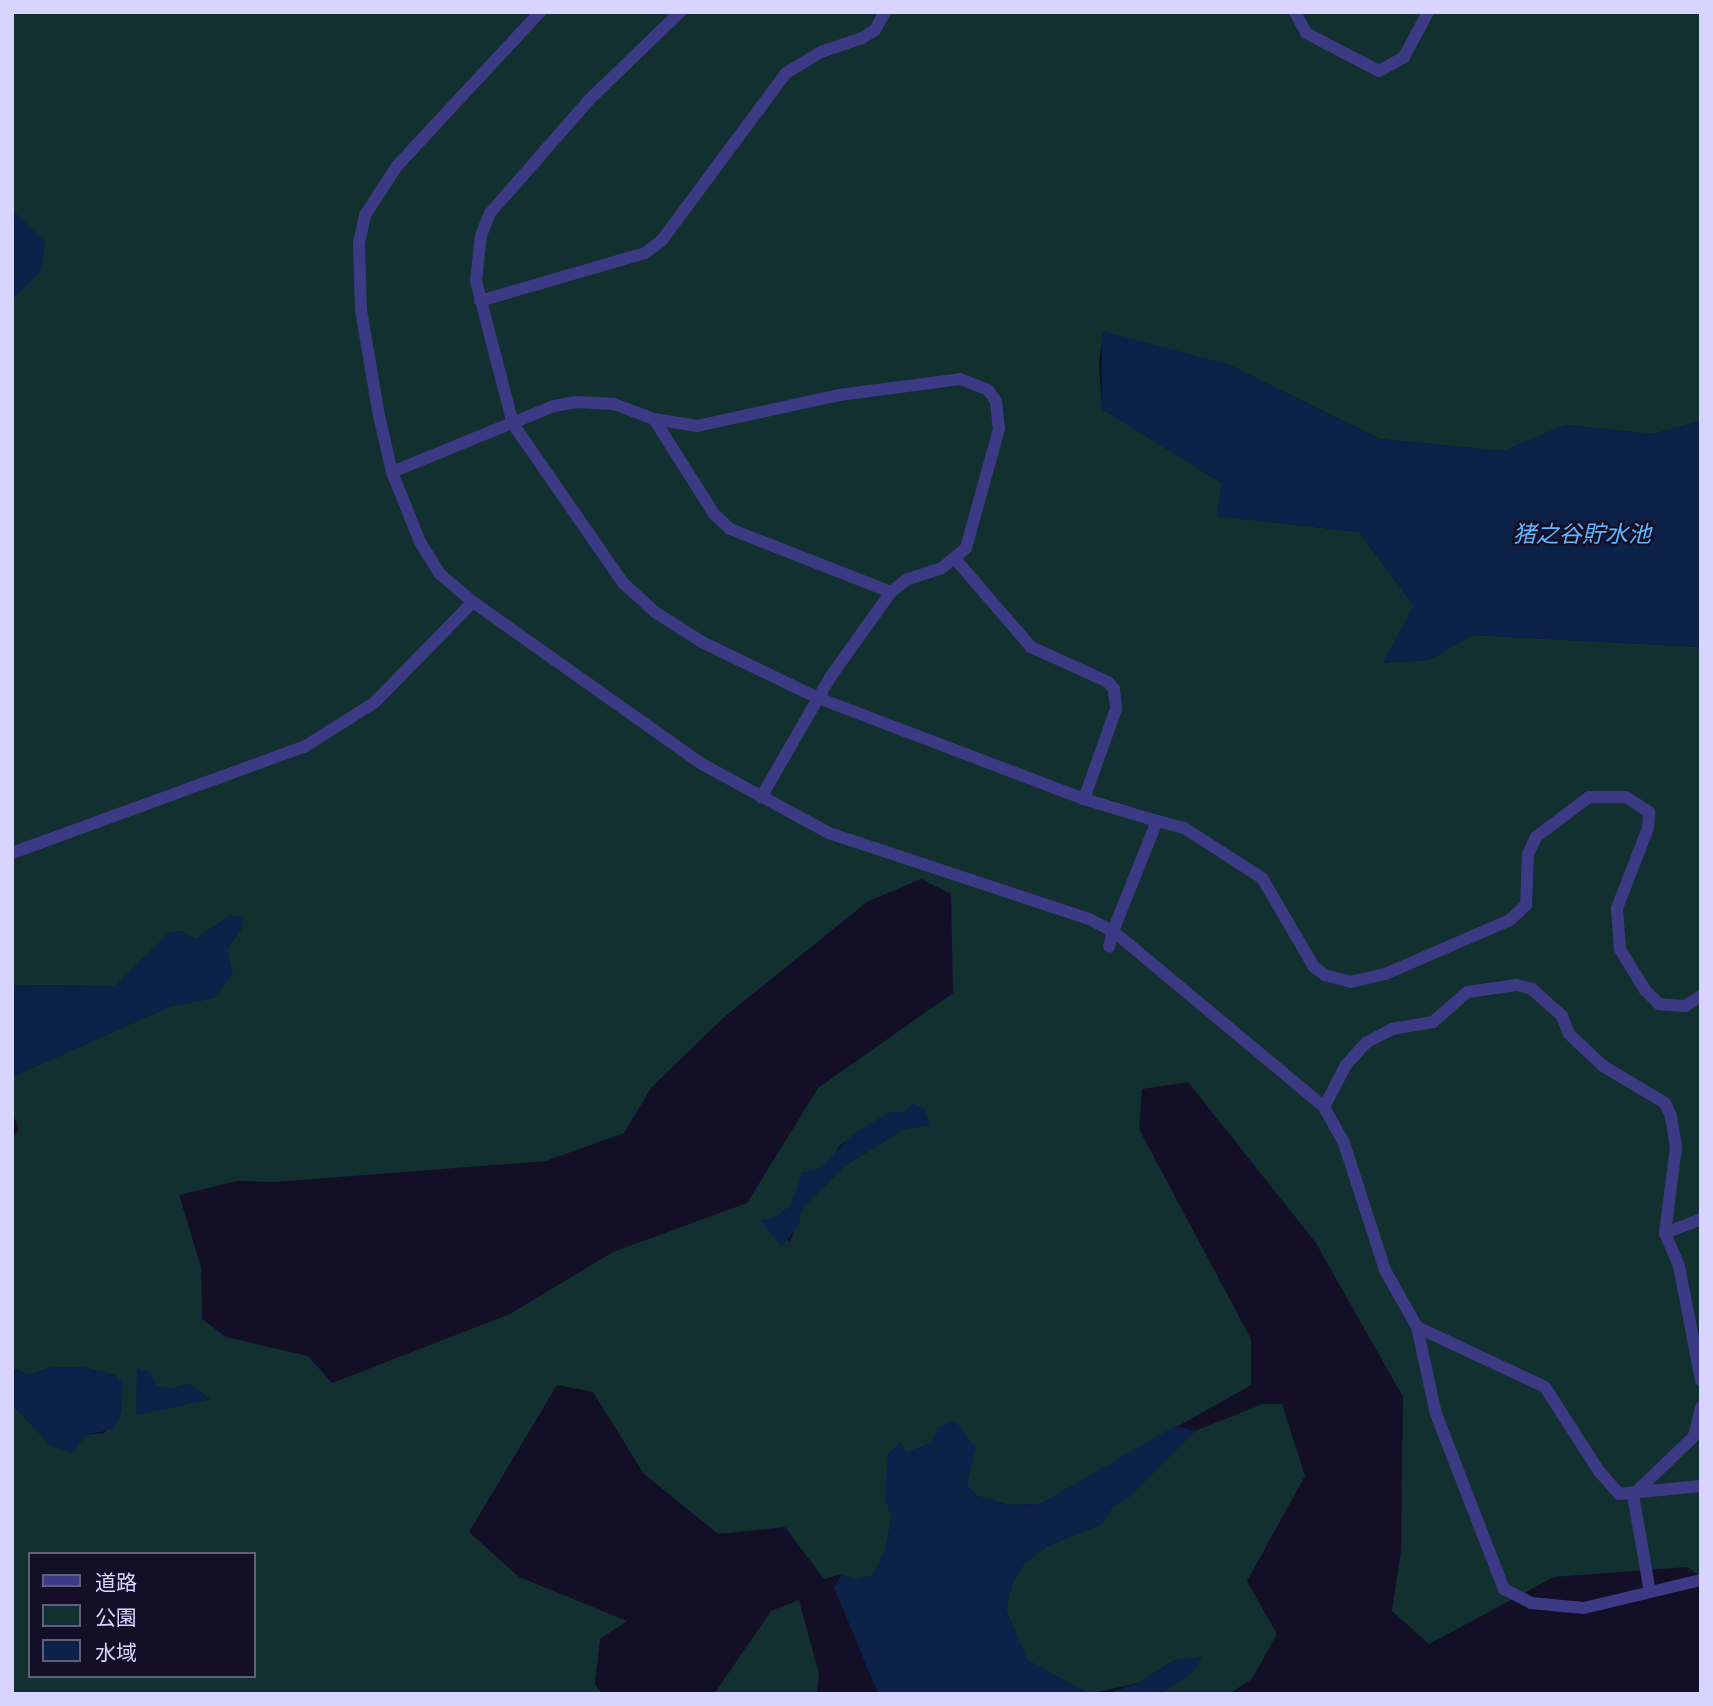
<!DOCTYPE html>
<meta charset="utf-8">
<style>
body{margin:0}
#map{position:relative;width:1713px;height:1706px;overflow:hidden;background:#130f26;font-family:Arial,"Noto Sans JP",sans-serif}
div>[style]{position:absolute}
.green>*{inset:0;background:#12302f}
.water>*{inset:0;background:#0c2248}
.minor>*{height:12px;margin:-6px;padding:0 6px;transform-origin:6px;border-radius:6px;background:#3d3a85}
span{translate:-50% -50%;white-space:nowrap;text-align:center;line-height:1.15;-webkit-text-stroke:5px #130f26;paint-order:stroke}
.water-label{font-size:23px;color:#62b6ff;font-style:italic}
.frame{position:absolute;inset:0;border:14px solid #d9d4ff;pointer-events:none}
.legend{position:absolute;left:28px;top:1552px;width:228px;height:126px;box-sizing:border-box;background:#130f26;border:2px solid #625e7d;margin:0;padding:9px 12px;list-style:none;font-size:21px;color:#d9d4ff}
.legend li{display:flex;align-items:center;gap:14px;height:35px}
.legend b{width:35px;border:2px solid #625e7d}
</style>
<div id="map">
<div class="green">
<i style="clip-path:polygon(evenodd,12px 12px,1701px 12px,1701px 421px,1653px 434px,1566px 425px,1504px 451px,1380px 439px,1229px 365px,1103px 332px,1099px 363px,1102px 409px,1222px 483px,1217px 516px,1359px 532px,1414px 606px,1383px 663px,1429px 660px,1472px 635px,1701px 647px,1701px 1577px,1687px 1567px,1554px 1577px,1429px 1644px,1392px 1611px,1401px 1551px,1403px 1397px,1316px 1243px,1188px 1082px,1142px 1089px,1139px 1129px,1251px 1339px,1251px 1385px,1040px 1504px,1009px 1505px,977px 1496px,966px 1485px,955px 1422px,939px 1427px,931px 1443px,906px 1453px,900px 1443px,885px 1498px,892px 1517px,885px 1551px,873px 1575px,856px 1580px,842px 1574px,824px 1579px,785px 1527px,718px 1534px,644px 1474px,593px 1392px,557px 1385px,469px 1532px,519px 1577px,627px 1621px,600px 1639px,595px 1684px,603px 1694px,12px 1694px,12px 1404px,51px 1446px,77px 1443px,86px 1435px,104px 1433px,121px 1413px,122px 1383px,115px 1375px,82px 1367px,52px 1367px,29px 1375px,15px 1369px,12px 1374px,12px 1140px,19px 1129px,12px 1113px,12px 1077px,171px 1006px,214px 998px,227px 949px,242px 928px,231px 915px,196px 939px,180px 931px,169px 933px,115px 986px,12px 985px,12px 299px,42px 269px,12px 210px,12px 12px,921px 879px,951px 894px,953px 993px,818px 1088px,747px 1203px,613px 1252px,510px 1314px,332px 1383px,308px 1356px,226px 1337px,202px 1319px,201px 1267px,179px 1195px,237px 1181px,275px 1182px,546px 1161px,624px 1133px,651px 1088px,723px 1018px,867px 902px,921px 879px,12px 12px,889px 1112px,904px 1112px,929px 1125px,904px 1129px,846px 1165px,803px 1207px,790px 1242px,761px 1221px,773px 1219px,791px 1206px,798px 1195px,802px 1173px,820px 1169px,834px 1158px,839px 1146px,889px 1112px,12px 12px,189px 1384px,210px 1399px,136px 1415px,157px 1386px,171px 1389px,189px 1384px,12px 12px,30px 1554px,254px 1554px,254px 1676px,30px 1676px,30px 1554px)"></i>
<i style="clip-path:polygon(1263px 1404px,1282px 1404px,1305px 1476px,1247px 1581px,1277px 1634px,1252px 1679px,1229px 1694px,1160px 1694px,1194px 1671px,1175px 1660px,1138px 1683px,1089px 1694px,1027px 1660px,1006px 1610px,1012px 1584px,1024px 1563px,1049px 1545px,1102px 1524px,1113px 1506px,1129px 1497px,1195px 1431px)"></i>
<i style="clip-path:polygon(799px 1600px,819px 1674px,817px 1694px,714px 1694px,771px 1611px)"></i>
</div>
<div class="water">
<i style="clip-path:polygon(12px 210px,45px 241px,42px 269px,12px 299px)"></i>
<i style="clip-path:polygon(1102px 331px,1229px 365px,1380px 439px,1504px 451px,1566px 425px,1653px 434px,1701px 421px,1701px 647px,1473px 635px,1429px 660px,1383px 663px,1414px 606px,1359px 532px,1217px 516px,1222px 483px,1102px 409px)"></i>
<i style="clip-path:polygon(231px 915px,243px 917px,242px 928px,227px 949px,233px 973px,214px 998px,171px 1006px,12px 1077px,12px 985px,115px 986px,169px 933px,180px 931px,196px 939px)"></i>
<i style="clip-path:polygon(912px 1103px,925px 1109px,930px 1125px,904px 1129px,846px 1165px,803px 1207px,799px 1224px,782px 1247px,760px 1220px,773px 1219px,791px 1206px,802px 1173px,820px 1169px,851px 1136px,889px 1112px,904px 1112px)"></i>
<i style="clip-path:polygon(52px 1367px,82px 1367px,115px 1375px,123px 1383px,121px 1413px,113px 1429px,86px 1435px,73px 1453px,51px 1446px,12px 1404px,15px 1369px,29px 1375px)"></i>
<i style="clip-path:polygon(137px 1368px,151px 1372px,157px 1386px,171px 1389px,189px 1384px,211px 1399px,136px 1415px)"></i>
<i style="clip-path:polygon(955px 1421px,976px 1448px,967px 1485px,977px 1496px,1009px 1505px,1040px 1504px,1175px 1426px,1195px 1431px,1129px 1497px,1113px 1506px,1102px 1524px,1049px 1545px,1024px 1563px,1012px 1584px,1006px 1610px,1027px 1660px,1089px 1694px,878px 1694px,834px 1587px,842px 1574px,856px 1580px,873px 1575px,885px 1551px,892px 1517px,885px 1498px,888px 1454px,900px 1443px,906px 1453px,931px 1443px,938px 1427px)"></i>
<i style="clip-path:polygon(1203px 1657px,1194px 1671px,1160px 1694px,1106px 1694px,1138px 1683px,1175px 1660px)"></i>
</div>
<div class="minor">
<i style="left:540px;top:12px;width:210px;rotate:132.9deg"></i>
<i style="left:397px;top:166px;width:59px;rotate:123.1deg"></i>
<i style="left:365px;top:215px;width:30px;rotate:102deg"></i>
<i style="left:359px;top:244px;width:66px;rotate:88.3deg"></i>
<i style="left:361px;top:310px;width:102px;rotate:80.4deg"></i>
<i style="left:378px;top:411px;width:63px;rotate:77.1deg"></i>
<i style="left:392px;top:472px;width:75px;rotate:68.2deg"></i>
<i style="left:420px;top:542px;width:38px;rotate:58deg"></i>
<i style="left:440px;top:574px;width:43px;rotate:40.3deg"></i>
<i style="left:473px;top:602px;width:278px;rotate:35.3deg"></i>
<i style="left:700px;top:763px;width:147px;rotate:28.5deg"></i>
<i style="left:829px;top:833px;width:274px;rotate:18.3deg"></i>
<i style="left:1089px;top:919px;width:27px;rotate:27deg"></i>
<i style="left:1113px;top:931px;width:16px;rotate:104deg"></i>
<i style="left:680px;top:12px;width:127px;rotate:136deg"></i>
<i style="left:589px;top:100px;width:150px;rotate:131.2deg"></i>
<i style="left:490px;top:213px;width:24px;rotate:112deg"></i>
<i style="left:481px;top:235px;width:46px;rotate:96.2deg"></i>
<i style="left:476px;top:281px;width:148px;rotate:75.5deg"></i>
<i style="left:513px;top:424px;width:193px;rotate:55.3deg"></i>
<i style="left:623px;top:583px;width:43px;rotate:42.2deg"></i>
<i style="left:655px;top:612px;width:56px;rotate:32.6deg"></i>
<i style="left:702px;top:642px;width:129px;rotate:25.8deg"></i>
<i style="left:818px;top:698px;width:285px;rotate:20.8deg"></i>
<i style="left:1084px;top:799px;width:76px;rotate:16.8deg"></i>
<i style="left:1295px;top:12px;width:24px;rotate:62deg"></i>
<i style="left:1306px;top:33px;width:82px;rotate:27.5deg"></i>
<i style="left:1379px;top:71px;width:29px;rotate:-29deg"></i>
<i style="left:1404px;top:57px;width:51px;rotate:-61.9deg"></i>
<i style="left:480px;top:301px;width:172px;rotate:-16.2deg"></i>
<i style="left:645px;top:253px;width:21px;rotate:-37deg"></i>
<i style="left:662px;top:240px;width:208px;rotate:-53.4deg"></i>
<i style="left:786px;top:73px;width:41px;rotate:-31deg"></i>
<i style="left:821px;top:52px;width:43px;rotate:-18.9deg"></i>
<i style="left:862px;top:38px;width:15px;rotate:-32deg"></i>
<i style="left:875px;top:30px;width:21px;rotate:-61deg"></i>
<i style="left:654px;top:419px;width:112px;rotate:57.7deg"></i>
<i style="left:714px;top:514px;width:22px;rotate:43deg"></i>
<i style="left:730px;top:529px;width:173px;rotate:21.4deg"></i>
<i style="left:392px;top:472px;width:175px;rotate:-22.2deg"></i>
<i style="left:554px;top:406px;width:23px;rotate:-10deg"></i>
<i style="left:577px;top:402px;width:37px;rotate:3deg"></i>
<i style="left:614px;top:404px;width:43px;rotate:20.6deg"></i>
<i style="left:654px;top:419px;width:44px;rotate:9.2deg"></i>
<i style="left:697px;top:426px;width:145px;rotate:-12.3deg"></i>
<i style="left:839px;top:395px;width:122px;rotate:-7.5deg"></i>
<i style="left:960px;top:379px;width:30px;rotate:21deg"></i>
<i style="left:988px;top:390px;width:14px;rotate:54deg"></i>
<i style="left:996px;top:401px;width:28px;rotate:84deg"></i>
<i style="left:999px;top:429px;width:123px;rotate:105.5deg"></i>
<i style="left:966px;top:548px;width:31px;rotate:140deg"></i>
<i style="left:942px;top:568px;width:38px;rotate:162deg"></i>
<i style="left:906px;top:580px;width:19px;rotate:141deg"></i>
<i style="left:891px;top:592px;width:103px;rotate:125.5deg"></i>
<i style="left:831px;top:676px;width:140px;rotate:120deg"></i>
<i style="left:956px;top:560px;width:115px;rotate:49.2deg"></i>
<i style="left:1031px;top:647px;width:85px;rotate:24.4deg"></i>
<i style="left:1108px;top:682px;width:9px;rotate:49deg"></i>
<i style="left:1114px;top:689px;width:20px;rotate:84deg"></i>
<i style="left:1116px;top:709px;width:96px;rotate:109.6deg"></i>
<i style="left:12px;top:853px;width:311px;rotate:-20deg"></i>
<i style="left:304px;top:747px;width:83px;rotate:-32.2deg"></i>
<i style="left:374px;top:703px;width:141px;rotate:-45.6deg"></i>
<i style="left:1701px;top:996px;width:19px;rotate:148deg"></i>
<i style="left:1685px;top:1006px;width:26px;rotate:-176deg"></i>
<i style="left:1659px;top:1004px;width:20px;rotate:-135deg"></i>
<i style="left:1645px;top:990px;width:48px;rotate:-121.4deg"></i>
<i style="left:1620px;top:949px;width:41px;rotate:-94.2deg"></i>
<i style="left:1617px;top:908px;width:86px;rotate:-68.8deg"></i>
<i style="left:1648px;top:828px;width:16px;rotate:-86deg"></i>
<i style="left:1649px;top:812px;width:27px;rotate:-147deg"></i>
<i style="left:1626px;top:797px;width:37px;rotate:180deg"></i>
<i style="left:1589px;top:797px;width:66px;rotate:143deg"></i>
<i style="left:1536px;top:837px;width:19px;rotate:115deg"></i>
<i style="left:1528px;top:854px;width:51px;rotate:92.2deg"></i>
<i style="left:1526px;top:905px;width:22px;rotate:137deg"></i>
<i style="left:1510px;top:920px;width:136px;rotate:156.6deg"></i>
<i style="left:1385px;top:974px;width:35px;rotate:167deg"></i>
<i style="left:1351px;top:982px;width:27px;rotate:-165deg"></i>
<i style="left:1325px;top:975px;width:14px;rotate:-144deg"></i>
<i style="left:1314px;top:967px;width:103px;rotate:-120.3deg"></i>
<i style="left:1262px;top:878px;width:93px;rotate:-147.3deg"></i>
<i style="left:1184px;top:828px;width:28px;rotate:-165deg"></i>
<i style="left:1157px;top:821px;width:118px;rotate:111.8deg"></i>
<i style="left:1113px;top:931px;width:275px;rotate:39.8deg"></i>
<i style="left:1324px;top:1107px;width:41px;rotate:60.9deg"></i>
<i style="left:1344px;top:1143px;width:133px;rotate:72.1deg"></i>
<i style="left:1385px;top:1270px;width:65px;rotate:60.7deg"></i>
<i style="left:1417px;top:1327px;width:89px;rotate:77.7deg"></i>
<i style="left:1436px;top:1414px;width:188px;rotate:68.8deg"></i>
<i style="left:1504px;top:1589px;width:30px;rotate:27deg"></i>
<i style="left:1531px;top:1603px;width:53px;rotate:5.4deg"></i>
<i style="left:1584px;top:1608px;width:120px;rotate:-13.5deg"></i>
<i style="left:1324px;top:1107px;width:47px;rotate:-62.4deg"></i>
<i style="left:1346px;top:1065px;width:31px;rotate:-48deg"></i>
<i style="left:1367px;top:1042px;width:28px;rotate:-27deg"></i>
<i style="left:1392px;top:1029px;width:42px;rotate:-9.7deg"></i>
<i style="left:1433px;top:1022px;width:45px;rotate:-41.4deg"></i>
<i style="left:1467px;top:992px;width:50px;rotate:-8deg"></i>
<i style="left:1517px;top:985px;width:16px;rotate:15deg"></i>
<i style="left:1532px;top:989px;width:40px;rotate:42deg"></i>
<i style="left:1562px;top:1016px;width:19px;rotate:69deg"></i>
<i style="left:1569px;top:1034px;width:47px;rotate:43.3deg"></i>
<i style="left:1603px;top:1066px;width:72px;rotate:30.8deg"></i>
<i style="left:1665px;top:1103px;width:14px;rotate:65deg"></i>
<i style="left:1671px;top:1116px;width:31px;rotate:81deg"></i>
<i style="left:1676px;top:1147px;width:87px;rotate:97.3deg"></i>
<i style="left:1665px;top:1233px;width:36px;rotate:67deg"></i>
<i style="left:1679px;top:1266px;width:116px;rotate:79.1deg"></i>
<i style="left:1665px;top:1233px;width:39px;rotate:-21deg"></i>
<i style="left:1417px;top:1327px;width:141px;rotate:25.1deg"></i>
<i style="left:1545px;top:1387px;width:100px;rotate:57.3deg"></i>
<i style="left:1599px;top:1471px;width:30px;rotate:49deg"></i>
<i style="left:1619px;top:1494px;width:82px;rotate:-5.6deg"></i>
<i style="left:1633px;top:1495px;width:85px;rotate:-44deg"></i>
<i style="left:1694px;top:1436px;width:30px;rotate:-76deg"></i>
<i style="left:1633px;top:1495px;width:98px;rotate:80.1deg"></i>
</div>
<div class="water-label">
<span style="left:1582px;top:534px">猪之谷貯水池</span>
</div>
<div class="frame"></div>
<ul class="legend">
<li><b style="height:9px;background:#3d3a85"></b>道路</li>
<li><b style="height:19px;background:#12302f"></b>公園</li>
<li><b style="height:19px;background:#0c2248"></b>水域</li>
</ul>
</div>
